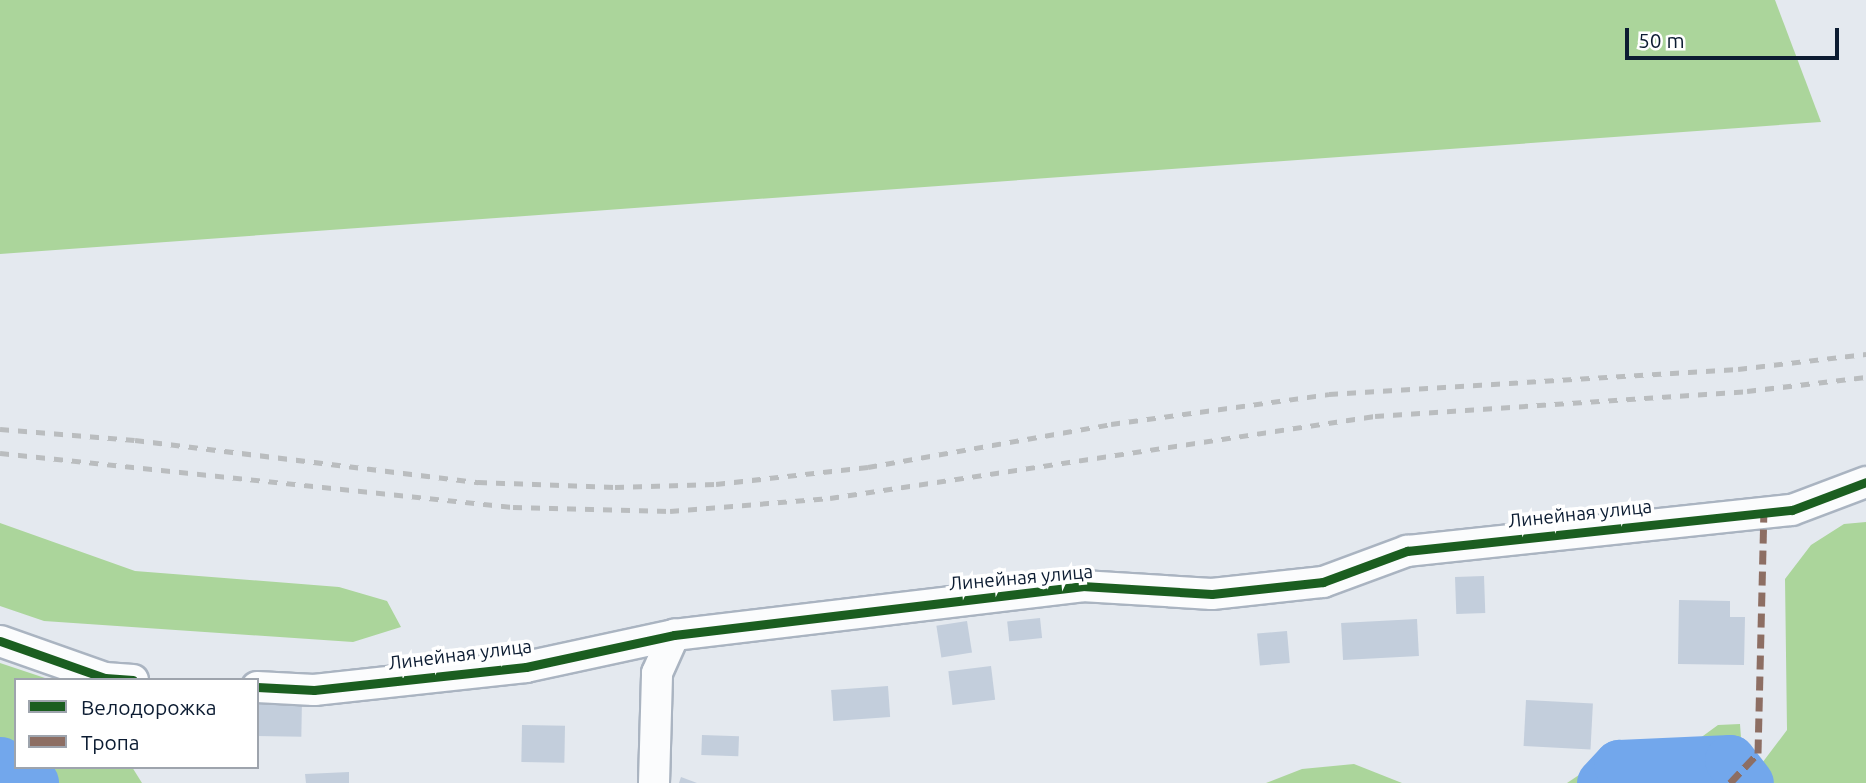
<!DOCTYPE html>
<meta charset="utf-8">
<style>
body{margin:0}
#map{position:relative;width:1866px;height:783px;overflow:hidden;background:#e4e9ef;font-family:Ubuntu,sans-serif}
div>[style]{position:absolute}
.forest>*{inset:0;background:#abd59b}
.river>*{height:51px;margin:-25.5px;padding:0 25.5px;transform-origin:25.5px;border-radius:25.5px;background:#72a7ec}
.building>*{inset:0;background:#c3cedc;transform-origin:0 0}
.roads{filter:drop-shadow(2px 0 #aab4c1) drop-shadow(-2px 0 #aab4c1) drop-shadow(0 2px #aab4c1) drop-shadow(0 -2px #aab4c1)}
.minor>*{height:30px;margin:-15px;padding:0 15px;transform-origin:15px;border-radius:15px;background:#fbfcfd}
.rail>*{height:5px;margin-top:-2.5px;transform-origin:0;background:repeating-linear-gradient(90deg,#babdbf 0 9px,transparent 0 18px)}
.quiet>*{height:7px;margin-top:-3.5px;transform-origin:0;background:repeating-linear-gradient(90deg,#8d6e63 0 14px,transparent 0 21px)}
.cycleway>*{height:9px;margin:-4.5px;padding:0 4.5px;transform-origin:4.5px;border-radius:4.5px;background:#1b5e20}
span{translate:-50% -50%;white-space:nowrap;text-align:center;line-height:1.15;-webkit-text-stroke:7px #fff;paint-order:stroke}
.street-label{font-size:19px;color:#0c1c32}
.legend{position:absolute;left:14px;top:678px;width:245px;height:91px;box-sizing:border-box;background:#fff;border:2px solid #9ea4ad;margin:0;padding:9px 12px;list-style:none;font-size:21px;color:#0c1c32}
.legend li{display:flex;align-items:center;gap:14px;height:35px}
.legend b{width:35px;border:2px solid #9ea4ad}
.scale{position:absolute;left:1625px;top:28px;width:214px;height:32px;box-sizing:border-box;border:4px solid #0c1c32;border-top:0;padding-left:9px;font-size:21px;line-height:24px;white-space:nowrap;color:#0c1c32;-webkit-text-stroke:5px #fff;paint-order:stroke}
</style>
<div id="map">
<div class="forest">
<i style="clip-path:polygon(0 0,1775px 0,1821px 122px,0 254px)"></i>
<i style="clip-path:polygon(1866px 522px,1866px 783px,1747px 783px,1787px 730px,1785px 579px,1811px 545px,1844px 524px)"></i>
<i style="clip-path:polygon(0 523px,135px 571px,339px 587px,387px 601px,401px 627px,353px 642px,44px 621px,0 606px)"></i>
<i style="clip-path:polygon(0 663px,51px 680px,16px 680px,16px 767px,132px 767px,142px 783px,0 783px)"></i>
<i style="clip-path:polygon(1740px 724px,1741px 738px,1709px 783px,1567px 783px,1603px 759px,1692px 744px,1718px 725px)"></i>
<i style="clip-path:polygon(1354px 764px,1402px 783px,1266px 783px,1302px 769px)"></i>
</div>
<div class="river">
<i style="left:0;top:762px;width:39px;rotate:32deg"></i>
<i style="left:1602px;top:783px;width:25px;rotate:-47deg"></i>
<i style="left:1619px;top:765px;width:111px;rotate:-2.6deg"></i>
<i style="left:1730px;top:760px;width:29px;rotate:52deg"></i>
</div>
<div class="building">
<i style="left:1484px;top:576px;width:37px;height:29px;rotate:88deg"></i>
<i style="clip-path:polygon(1679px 600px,1730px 601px,1730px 617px,1745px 617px,1744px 665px,1678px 664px)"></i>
<i style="left:1040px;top:618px;width:20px;height:33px;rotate:84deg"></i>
<i style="left:1417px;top:619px;width:37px;height:76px;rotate:87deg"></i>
<i style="left:967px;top:621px;width:32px;height:31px;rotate:81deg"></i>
<i style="left:1287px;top:631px;width:32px;height:30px;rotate:85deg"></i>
<i style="left:991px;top:666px;width:34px;height:43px;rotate:83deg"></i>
<i style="left:888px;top:686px;width:31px;height:57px;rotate:86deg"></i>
<i style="left:257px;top:698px;width:45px;height:38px;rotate:1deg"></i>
<i style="left:1526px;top:700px;width:67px;height:46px;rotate:3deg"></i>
<i style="left:522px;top:725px;width:43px;height:37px;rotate:1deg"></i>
<i style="left:702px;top:735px;width:37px;height:20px;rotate:2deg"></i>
<i style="clip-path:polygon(349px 772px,349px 783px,306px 783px,305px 774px)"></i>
<i style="clip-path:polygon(681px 777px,697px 783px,679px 783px)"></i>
</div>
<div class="roads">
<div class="minor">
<i style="left:0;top:641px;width:111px;rotate:19.4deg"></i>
<i style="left:105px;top:678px;width:28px;rotate:4deg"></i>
<i style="left:257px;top:687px;width:57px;rotate:3deg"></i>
<i style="left:314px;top:690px;width:213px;rotate:-6.2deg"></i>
<i style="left:526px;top:667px;width:151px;rotate:-12.2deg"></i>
<i style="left:674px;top:635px;width:411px;rotate:-6.8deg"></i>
<i style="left:1082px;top:586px;width:130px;rotate:3.5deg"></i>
<i style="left:1212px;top:594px;width:112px;rotate:-6.2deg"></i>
<i style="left:1323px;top:582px;width:90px;rotate:-20.3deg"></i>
<i style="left:1407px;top:551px;width:387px;rotate:-6.1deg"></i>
<i style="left:1792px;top:510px;width:79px;rotate:-20.7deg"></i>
<i style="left:654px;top:783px;width:110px;rotate:-88.4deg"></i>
<i style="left:657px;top:673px;width:42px;rotate:-65.9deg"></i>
</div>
</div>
<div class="rail">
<i style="left:0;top:429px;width:135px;rotate:4.7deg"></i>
<i style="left:135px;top:440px;width:346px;rotate:7deg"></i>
<i style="left:478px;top:482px;width:137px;rotate:2.1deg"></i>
<i style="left:615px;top:487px;width:101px;rotate:-1.7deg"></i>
<i style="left:716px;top:484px;width:153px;rotate:-6.4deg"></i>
<i style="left:868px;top:467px;width:247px;rotate:-10deg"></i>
<i style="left:1111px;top:424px;width:220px;rotate:-7.8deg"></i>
<i style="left:1329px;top:394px;width:410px;rotate:-3.5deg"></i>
<i style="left:1738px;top:369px;width:129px;rotate:-6.7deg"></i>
<i style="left:0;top:453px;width:516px;rotate:6.01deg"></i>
<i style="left:513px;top:507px;width:157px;rotate:1.5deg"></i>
<i style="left:670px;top:511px;width:161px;rotate:-4.6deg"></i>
<i style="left:830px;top:498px;width:551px;rotate:-8.56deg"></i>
<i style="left:1375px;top:416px;width:373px;rotate:-3.8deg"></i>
<i style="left:1747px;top:391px;width:120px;rotate:-6.7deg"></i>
</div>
<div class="quiet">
<i style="left:1730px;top:783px;width:41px;rotate:-47deg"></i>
<i style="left:1758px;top:753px;width:241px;rotate:-88.6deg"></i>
</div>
<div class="cycleway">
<i style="left:0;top:641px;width:111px;rotate:19.4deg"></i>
<i style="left:105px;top:678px;width:28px;rotate:4deg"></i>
<i style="left:257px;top:687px;width:57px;rotate:3deg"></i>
<i style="left:314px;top:690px;width:213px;rotate:-6.2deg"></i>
<i style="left:526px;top:667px;width:151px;rotate:-12.2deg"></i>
<i style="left:674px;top:635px;width:411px;rotate:-6.8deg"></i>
<i style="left:1082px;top:586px;width:130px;rotate:3.5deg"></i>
<i style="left:1212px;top:594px;width:112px;rotate:-6.2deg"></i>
<i style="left:1323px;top:582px;width:90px;rotate:-20.3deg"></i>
<i style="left:1407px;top:551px;width:387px;rotate:-6.1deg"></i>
<i style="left:1792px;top:510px;width:79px;rotate:-20.7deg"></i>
</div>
<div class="street-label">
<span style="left:1580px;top:514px;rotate:-6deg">Линейная улица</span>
<span style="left:1021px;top:578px;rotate:-5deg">Линейная улица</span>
<span style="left:460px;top:655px;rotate:-7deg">Линейная улица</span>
</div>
<ul class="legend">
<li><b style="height:9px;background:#1b5e20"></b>Велодорожка</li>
<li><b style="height:9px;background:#8d6e63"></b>Тропа</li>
</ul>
<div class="scale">50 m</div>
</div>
